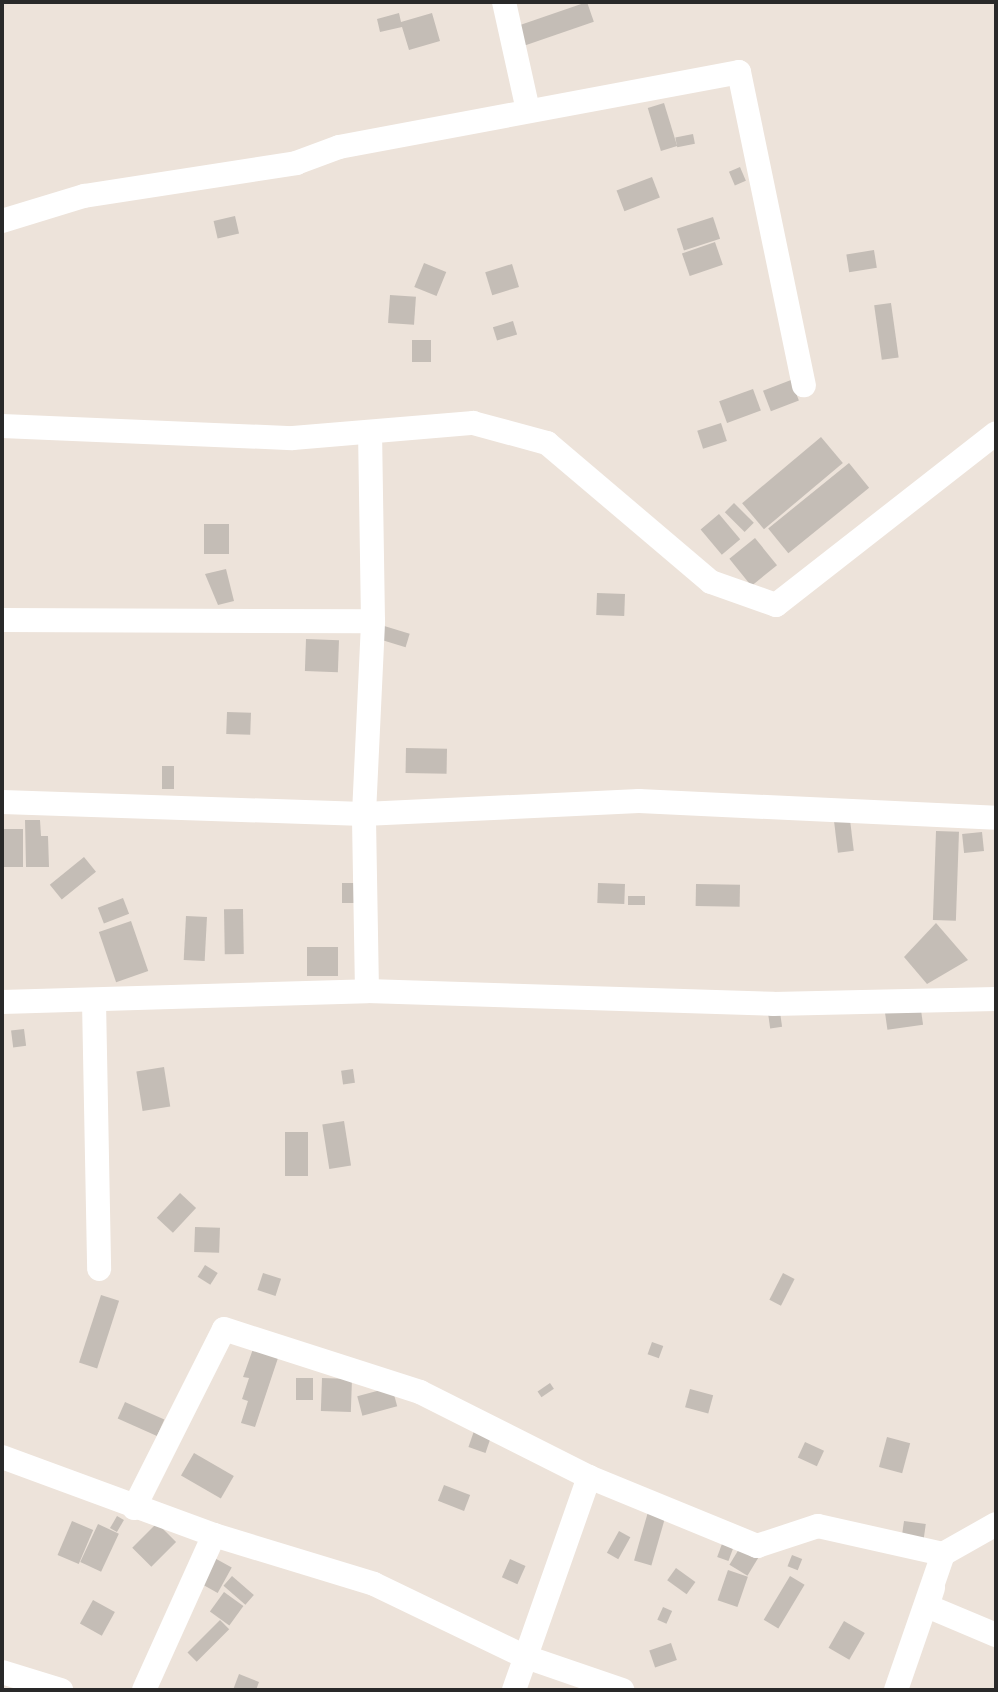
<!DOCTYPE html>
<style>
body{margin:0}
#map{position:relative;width:998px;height:1692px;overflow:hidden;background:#ede3da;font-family:Signika,sans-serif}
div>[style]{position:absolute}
.building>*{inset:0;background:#c4bdb6;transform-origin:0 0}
.minor>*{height:24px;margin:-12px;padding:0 12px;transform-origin:12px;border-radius:12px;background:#fff}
span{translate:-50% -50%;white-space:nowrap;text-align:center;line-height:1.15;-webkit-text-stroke:5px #fff;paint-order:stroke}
.frame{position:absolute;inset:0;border:4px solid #292929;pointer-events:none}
</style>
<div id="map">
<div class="building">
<i style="left:587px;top:2px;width:21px;height:73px;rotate:71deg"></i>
<i style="clip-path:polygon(399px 13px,401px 22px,432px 13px,440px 41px,409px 50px,402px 27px,380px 32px,377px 19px)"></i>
<i style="left:664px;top:103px;width:45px;height:17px;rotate:73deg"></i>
<i style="left:693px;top:134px;width:10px;height:18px;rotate:79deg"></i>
<i style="left:740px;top:167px;width:15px;height:12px;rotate:67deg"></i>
<i style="left:652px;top:177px;width:22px;height:38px;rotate:69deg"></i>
<i style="left:235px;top:216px;width:18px;height:22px;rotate:77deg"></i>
<i style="left:713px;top:217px;width:23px;height:38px;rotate:72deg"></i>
<i style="left:715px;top:242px;width:24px;height:35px;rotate:71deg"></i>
<i style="left:874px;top:250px;width:18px;height:28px;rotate:81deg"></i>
<i style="left:424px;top:263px;width:24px;height:26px;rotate:22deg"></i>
<i style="left:512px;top:264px;width:24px;height:28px;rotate:73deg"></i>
<i style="left:390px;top:295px;width:26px;height:28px;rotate:4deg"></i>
<i style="left:891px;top:303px;width:55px;height:17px;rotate:82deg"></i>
<i style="left:513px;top:321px;width:14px;height:21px;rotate:73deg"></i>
<i style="left:412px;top:340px;width:19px;height:22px"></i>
<i style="left:791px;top:380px;width:22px;height:30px;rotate:69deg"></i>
<i style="left:753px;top:389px;width:23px;height:36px;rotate:70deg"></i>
<i style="left:721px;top:423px;width:19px;height:25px;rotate:72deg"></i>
<i style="left:821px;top:437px;width:34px;height:103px;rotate:50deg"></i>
<i style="left:849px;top:463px;width:32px;height:104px;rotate:51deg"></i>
<i style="left:734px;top:503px;width:28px;height:13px;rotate:45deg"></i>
<i style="left:719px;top:514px;width:33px;height:24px;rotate:50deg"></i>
<i style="left:229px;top:524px;width:30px;height:25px;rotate:90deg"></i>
<i style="left:755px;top:538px;width:35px;height:33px;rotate:51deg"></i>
<i style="clip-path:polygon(226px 569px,234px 601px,218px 605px,205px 574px)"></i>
<i style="left:597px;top:593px;width:28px;height:22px;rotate:2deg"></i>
<i style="left:381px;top:625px;width:30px;height:14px;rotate:17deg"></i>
<i style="left:306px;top:639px;width:33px;height:32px;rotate:2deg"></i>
<i style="left:227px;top:712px;width:24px;height:22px;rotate:2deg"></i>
<i style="left:406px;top:748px;width:41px;height:25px;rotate:1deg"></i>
<i style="left:162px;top:766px;width:12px;height:23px"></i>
<i style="clip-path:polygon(25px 820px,40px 820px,41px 836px,48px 836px,49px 867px,26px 867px)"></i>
<i style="left:850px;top:820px;width:31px;height:16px;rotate:83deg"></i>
<i style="left:2px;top:829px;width:21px;height:38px"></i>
<i style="left:936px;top:831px;width:23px;height:89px;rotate:2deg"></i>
<i style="left:982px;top:832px;width:19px;height:20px;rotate:84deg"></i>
<i style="left:84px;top:857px;width:19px;height:44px;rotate:51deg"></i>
<i style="left:358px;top:883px;width:20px;height:16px;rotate:90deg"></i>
<i style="left:598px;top:883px;width:27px;height:20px;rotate:2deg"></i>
<i style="left:696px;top:884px;width:44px;height:22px;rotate:1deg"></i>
<i style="left:645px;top:896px;width:9px;height:17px;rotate:90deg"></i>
<i style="left:123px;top:898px;width:17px;height:27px;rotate:69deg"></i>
<i style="left:243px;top:909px;width:45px;height:19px;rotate:89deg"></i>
<i style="left:186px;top:916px;width:21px;height:44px;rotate:3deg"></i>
<i style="left:131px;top:921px;width:53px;height:34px;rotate:71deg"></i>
<i style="clip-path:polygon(936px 923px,968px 960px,927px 984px,904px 957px)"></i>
<i style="left:307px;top:947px;width:31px;height:29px"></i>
<i style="left:920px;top:1003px;width:22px;height:36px;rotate:82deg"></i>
<i style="left:780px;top:1012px;width:15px;height:12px;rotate:82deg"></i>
<i style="left:24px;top:1029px;width:17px;height:13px;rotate:83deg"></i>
<i style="left:164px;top:1067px;width:40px;height:28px;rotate:81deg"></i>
<i style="left:353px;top:1069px;width:14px;height:12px;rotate:82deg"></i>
<i style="left:344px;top:1121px;width:45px;height:22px;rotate:81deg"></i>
<i style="left:285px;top:1132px;width:23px;height:44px"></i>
<i style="left:180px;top:1193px;width:22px;height:34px;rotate:43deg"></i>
<i style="left:195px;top:1227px;width:25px;height:25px;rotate:2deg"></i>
<i style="left:205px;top:1265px;width:15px;height:14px;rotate:32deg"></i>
<i style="left:263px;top:1273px;width:19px;height:18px;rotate:18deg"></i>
<i style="left:783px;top:1273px;width:13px;height:30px;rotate:27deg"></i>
<i style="left:101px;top:1295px;width:19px;height:71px;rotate:18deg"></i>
<i style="left:652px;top:1342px;width:12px;height:13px;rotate:20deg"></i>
<i style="clip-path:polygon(253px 1349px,278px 1358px,255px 1427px,241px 1423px,248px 1401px,242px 1399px,249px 1378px,243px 1377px)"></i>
<i style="left:296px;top:1378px;width:17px;height:22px"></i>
<i style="left:322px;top:1378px;width:30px;height:33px;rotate:2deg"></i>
<i style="left:550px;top:1383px;width:7px;height:15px;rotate:56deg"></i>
<i style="left:392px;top:1387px;width:20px;height:36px;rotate:75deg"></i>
<i style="left:690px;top:1389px;width:24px;height:19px;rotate:15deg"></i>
<i style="left:125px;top:1402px;width:43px;height:18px;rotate:24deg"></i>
<i style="left:474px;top:1431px;width:18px;height:17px;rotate:19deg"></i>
<i style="left:887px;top:1437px;width:24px;height:31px;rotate:15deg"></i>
<i style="left:805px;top:1442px;width:21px;height:17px;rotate:25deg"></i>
<i style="left:194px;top:1453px;width:46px;height:26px;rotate:30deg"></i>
<i style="left:444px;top:1485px;width:28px;height:17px;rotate:21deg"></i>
<i style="left:652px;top:1498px;width:18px;height:65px;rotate:16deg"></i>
<i style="left:117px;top:1516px;width:8px;height:14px;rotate:30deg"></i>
<i style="left:72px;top:1521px;width:23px;height:37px;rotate:23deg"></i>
<i style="left:904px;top:1521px;width:22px;height:16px;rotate:8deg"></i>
<i style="left:157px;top:1523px;width:27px;height:35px;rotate:45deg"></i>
<i style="left:98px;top:1524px;width:23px;height:42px;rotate:25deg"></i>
<i style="left:619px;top:1531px;width:13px;height:25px;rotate:29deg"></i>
<i style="left:748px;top:1534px;width:21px;height:36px;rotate:31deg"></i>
<i style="left:723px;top:1541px;width:12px;height:17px;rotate:20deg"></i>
<i style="left:209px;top:1555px;width:26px;height:29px;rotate:29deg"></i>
<i style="left:792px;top:1555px;width:11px;height:12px;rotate:22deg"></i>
<i style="left:510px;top:1559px;width:17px;height:20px;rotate:24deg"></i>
<i style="left:676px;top:1568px;width:24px;height:15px;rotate:36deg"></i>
<i style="left:728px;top:1570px;width:21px;height:32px;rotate:19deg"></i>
<i style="left:232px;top:1576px;width:29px;height:13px;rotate:41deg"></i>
<i style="left:790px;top:1576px;width:17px;height:51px;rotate:31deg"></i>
<i style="left:224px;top:1592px;width:24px;height:24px;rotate:36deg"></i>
<i style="left:93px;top:1600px;width:25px;height:27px;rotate:29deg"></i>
<i style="left:663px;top:1607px;width:10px;height:14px;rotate:24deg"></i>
<i style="left:220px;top:1620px;width:13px;height:46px;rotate:45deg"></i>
<i style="left:844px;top:1621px;width:24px;height:31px;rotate:30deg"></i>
<i style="left:671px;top:1643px;width:18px;height:23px;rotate:71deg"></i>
<i style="clip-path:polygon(239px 1674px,259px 1682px,256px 1690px,233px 1690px)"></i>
</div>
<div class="minor">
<i style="left:504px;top:2px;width:111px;rotate:77.5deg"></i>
<i style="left:2px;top:221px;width:86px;rotate:-17deg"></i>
<i style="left:84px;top:196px;width:215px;rotate:-8.8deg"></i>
<i style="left:296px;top:163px;width:46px;rotate:-20.4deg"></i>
<i style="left:339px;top:147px;width:407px;rotate:-10.6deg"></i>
<i style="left:739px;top:72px;width:320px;rotate:78.3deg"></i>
<i style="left:2px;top:426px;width:291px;rotate:2.4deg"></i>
<i style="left:293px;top:438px;width:181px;rotate:-4.8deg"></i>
<i style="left:473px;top:423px;width:77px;rotate:15.1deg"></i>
<i style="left:547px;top:443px;width:215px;rotate:40.3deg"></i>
<i style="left:711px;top:582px;width:69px;rotate:19.5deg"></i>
<i style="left:776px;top:605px;width:279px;rotate:-38deg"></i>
<i style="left:2px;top:620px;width:371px;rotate:0.2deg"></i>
<i style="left:2px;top:802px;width:362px;rotate:1.9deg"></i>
<i style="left:364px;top:814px;width:275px;rotate:-2.7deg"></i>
<i style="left:639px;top:801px;width:357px;rotate:2.7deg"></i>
<i style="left:367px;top:991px;width:177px;rotate:-91deg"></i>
<i style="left:364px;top:814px;width:193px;rotate:-87.3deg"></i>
<i style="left:373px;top:621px;width:187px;rotate:-90.9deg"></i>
<i style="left:94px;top:1001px;width:268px;rotate:88.9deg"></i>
<i style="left:2px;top:1002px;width:365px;rotate:-1.7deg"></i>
<i style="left:367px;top:991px;width:406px;rotate:1.8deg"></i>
<i style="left:773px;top:1004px;width:223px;rotate:-1.3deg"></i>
<i style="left:2px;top:1457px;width:226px;rotate:20.2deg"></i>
<i style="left:214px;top:1535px;width:167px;rotate:17deg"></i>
<i style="left:374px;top:1584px;width:169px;rotate:25.7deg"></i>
<i style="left:526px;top:1657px;width:102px;rotate:19deg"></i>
<i style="left:134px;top:1508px;width:200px;rotate:-63.3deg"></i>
<i style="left:224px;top:1329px;width:206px;rotate:17.8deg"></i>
<i style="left:420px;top:1392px;width:189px;rotate:26.7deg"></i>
<i style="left:589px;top:1477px;width:182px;rotate:22.3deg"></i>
<i style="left:757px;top:1546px;width:64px;rotate:-18.2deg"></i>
<i style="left:818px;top:1526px;width:128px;rotate:12.6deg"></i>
<i style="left:943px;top:1554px;width:61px;rotate:-29.5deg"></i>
<i style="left:933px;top:1588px;width:19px;rotate:108deg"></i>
<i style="left:927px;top:1606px;width:75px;rotate:22.8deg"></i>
<i style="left:2px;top:1672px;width:62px;rotate:17deg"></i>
<i style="left:144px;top:1690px;width:170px;rotate:-65.7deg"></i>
<i style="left:514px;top:1690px;width:226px;rotate:-70.6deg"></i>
<i style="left:896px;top:1690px;width:144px;rotate:-70.9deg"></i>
</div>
<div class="frame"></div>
</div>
